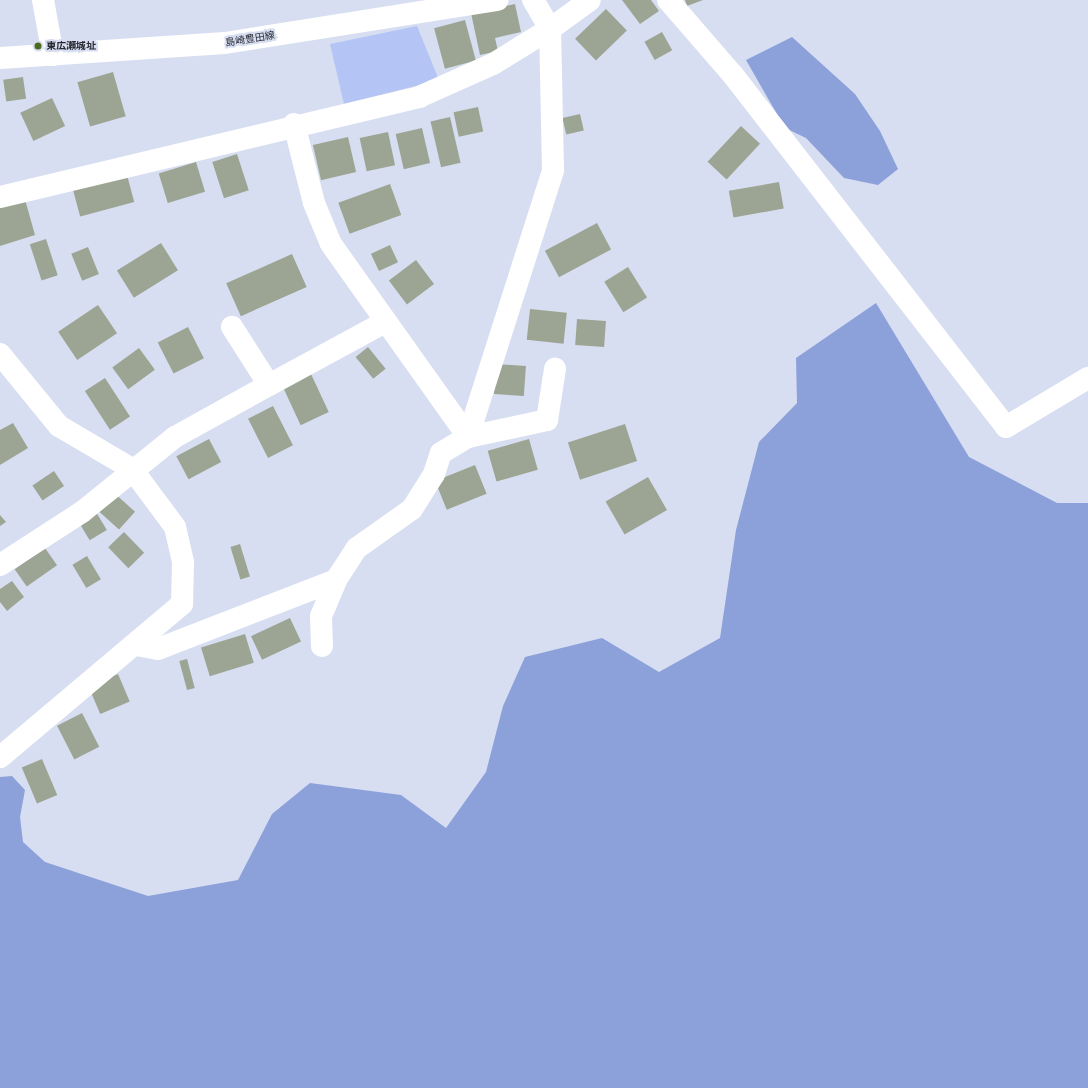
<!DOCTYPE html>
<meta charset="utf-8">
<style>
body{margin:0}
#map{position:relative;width:1088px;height:1088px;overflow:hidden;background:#d7def1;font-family:Lato,"Noto Sans JP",sans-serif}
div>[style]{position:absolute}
.green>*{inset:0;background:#b4c5f5}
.forest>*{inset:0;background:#8ca0da}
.building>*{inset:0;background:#9ca593;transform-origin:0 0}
.street>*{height:22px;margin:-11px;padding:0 11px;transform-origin:11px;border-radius:11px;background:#fff}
.secondary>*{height:22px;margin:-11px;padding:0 11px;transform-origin:11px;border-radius:11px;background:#fff}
.dots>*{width:11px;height:11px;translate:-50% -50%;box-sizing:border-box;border:2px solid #d7def1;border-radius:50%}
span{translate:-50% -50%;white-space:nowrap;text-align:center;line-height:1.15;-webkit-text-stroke:4px #d7def1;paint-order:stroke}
.street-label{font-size:10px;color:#282a31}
.poi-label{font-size:10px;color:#282a31;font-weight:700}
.left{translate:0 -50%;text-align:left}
</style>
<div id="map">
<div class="green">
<i style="clip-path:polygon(417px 26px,439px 80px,344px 104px,330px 44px)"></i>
</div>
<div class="forest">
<i style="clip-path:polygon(792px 37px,855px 94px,880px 131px,898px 169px,878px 185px,844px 178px,806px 138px,785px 128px,746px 60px)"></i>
<i style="clip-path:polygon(876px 303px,969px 457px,1057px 503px,1088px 503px,1088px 1088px,0 1088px,0 777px,12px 776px,25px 790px,20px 817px,23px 842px,45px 862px,148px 896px,238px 880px,272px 814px,310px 783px,401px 795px,446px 828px,486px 772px,503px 706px,525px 657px,602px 638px,659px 672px,720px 638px,736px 530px,759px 442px,797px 403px,796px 358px)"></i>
</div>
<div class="building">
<i style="clip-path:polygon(622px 0,651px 0,659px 11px,640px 24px)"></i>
<i style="clip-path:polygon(685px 0,703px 0,687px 6px)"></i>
<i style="clip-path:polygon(515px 4px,521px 32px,495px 38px,498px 51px,480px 55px,471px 13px)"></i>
<i style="left:606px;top:9px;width:30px;height:43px;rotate:46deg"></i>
<i style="left:465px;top:20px;width:42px;height:32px;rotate:75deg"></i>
<i style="left:662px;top:32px;width:21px;height:20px;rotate:61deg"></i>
<i style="left:113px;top:72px;width:46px;height:37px;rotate:74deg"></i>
<i style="left:23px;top:77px;width:22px;height:20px;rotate:82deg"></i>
<i style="left:52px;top:98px;width:31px;height:35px;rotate:65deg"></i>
<i style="left:478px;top:107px;width:25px;height:25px;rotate:78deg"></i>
<i style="left:580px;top:114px;width:17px;height:18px;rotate:77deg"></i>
<i style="left:450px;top:117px;width:47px;height:20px;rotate:77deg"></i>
<i style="left:741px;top:126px;width:26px;height:49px;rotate:43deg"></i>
<i style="left:422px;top:128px;width:36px;height:27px;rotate:77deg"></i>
<i style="left:388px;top:132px;width:34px;height:29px;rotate:78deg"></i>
<i style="left:348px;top:137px;width:36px;height:36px;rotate:77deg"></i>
<i style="left:237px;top:154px;width:38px;height:26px;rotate:72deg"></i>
<i style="left:196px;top:162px;width:31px;height:39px;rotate:73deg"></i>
<i style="left:127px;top:175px;width:28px;height:56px;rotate:75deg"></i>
<i style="left:779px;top:182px;width:27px;height:51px;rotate:80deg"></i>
<i style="left:390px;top:184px;width:33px;height:55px;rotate:70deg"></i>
<i style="clip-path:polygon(24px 196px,35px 235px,0 246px,0 203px)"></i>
<i style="left:597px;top:223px;width:30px;height:59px;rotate:62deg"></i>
<i style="left:46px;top:239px;width:38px;height:17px;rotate:72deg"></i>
<i style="left:161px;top:243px;width:32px;height:52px;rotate:58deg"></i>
<i style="left:390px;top:245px;width:19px;height:21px;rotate:65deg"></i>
<i style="left:88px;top:247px;width:29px;height:18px;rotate:68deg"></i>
<i style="left:292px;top:254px;width:36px;height:72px;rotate:66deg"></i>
<i style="left:416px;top:260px;width:30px;height:34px;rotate:53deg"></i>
<i style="left:628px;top:267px;width:36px;height:28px;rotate:58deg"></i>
<i style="left:98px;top:305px;width:34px;height:48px;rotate:56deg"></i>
<i style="left:530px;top:309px;width:37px;height:31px;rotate:6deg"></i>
<i style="left:577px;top:319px;width:29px;height:26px;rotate:4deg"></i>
<i style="left:188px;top:327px;width:35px;height:34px;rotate:63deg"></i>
<i style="left:368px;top:347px;width:28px;height:16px;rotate:51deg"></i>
<i style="left:139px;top:348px;width:27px;height:33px;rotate:54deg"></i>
<i style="left:496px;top:364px;width:30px;height:30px;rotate:4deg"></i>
<i style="left:311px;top:374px;width:42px;height:31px;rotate:65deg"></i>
<i style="left:105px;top:378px;width:46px;height:24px;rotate:57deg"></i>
<i style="left:273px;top:406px;width:44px;height:28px;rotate:63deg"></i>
<i style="clip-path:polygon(13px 423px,28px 448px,0 465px,0 430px)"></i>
<i style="left:625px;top:424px;width:39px;height:60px;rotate:72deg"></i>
<i style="left:209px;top:439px;width:26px;height:37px;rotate:62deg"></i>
<i style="left:529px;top:439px;width:32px;height:43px;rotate:74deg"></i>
<i style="left:475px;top:465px;width:31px;height:43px;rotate:68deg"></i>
<i style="left:54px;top:471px;width:18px;height:26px;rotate:56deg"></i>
<i style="left:648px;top:477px;width:38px;height:49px;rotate:60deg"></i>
<i style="left:112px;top:491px;width:31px;height:24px;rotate:42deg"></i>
<i style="left:96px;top:512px;width:21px;height:20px;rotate:59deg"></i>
<i style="clip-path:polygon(0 515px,6px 522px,0 526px)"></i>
<i style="left:124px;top:532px;width:29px;height:22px;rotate:46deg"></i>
<i style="left:240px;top:544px;width:34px;height:10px;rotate:73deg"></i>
<i style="left:45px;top:548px;width:21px;height:37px;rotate:55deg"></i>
<i style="left:87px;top:556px;width:27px;height:17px;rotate:59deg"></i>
<i style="clip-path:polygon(12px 581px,24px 597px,7px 611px,0 602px,0 589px)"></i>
<i style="left:290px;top:618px;width:26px;height:43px;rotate:65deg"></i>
<i style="left:245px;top:634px;width:30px;height:46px;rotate:73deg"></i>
<i style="left:187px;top:659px;width:30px;height:8px;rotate:75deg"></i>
<i style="left:118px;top:674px;width:30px;height:32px;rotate:67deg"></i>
<i style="left:82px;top:713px;width:38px;height:28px;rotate:63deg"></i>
<i style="left:42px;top:759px;width:39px;height:22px;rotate:67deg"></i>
</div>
<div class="street">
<i style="left:43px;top:0;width:56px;rotate:79.7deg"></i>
<i style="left:668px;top:0;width:99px;rotate:49.1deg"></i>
<i style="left:733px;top:75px;width:445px;rotate:52.2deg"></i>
<i style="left:1006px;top:427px;width:96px;rotate:-30.9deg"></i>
<i style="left:294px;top:124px;width:81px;rotate:75.8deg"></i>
<i style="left:314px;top:203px;width:44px;rotate:67.5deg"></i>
<i style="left:331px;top:244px;width:237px;rotate:54.6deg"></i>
<i style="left:0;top:197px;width:431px;rotate:-13.4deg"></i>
<i style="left:419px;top:97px;width:81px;rotate:-24deg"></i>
<i style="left:493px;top:64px;width:67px;rotate:-31.6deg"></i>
<i style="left:550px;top:29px;width:34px;rotate:-120deg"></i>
<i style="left:0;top:354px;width:93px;rotate:50.7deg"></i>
<i style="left:59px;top:426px;width:85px;rotate:30.5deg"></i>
<i style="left:132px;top:469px;width:72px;rotate:53.4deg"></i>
<i style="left:175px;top:527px;width:37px;rotate:77deg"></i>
<i style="left:183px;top:563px;width:41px;rotate:91.4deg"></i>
<i style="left:182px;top:604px;width:238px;rotate:139.9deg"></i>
<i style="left:269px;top:385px;width:132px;rotate:-28.5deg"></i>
<i style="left:468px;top:437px;width:280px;rotate:-72.3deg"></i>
<i style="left:553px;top:170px;width:141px;rotate:-91.2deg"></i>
<i style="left:550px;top:29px;width:49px;rotate:-35.9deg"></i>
<i style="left:0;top:565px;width:98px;rotate:-32.9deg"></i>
<i style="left:82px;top:512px;width:119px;rotate:-38.9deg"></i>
<i style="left:175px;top:437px;width:107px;rotate:-29deg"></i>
<i style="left:269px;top:385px;width:69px;rotate:-122.5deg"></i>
<i style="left:136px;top:645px;width:22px;rotate:10deg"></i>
<i style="left:158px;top:649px;width:191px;rotate:-21.2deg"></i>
<i style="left:322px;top:646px;width:30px;rotate:-92deg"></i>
<i style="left:321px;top:616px;width:39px;rotate:-67deg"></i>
<i style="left:336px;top:580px;width:38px;rotate:-57deg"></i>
<i style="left:357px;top:548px;width:67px;rotate:-35.3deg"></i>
<i style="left:412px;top:509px;width:41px;rotate:-57.8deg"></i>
<i style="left:434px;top:474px;width:22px;rotate:-72deg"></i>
<i style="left:441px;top:453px;width:31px;rotate:-31deg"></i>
<i style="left:468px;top:437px;width:81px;rotate:-12.1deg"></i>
<i style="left:547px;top:420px;width:52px;rotate:-81.1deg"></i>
</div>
<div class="secondary">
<i style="left:0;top:58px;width:225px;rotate:-3.8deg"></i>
<i style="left:225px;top:43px;width:276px;rotate:-9deg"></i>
</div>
<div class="dots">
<i style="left:38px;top:46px;background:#4e6c21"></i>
</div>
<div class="street-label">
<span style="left:250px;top:39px;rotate:-9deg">島崎豊田線</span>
</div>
<div class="poi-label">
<span class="left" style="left:46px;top:46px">東広瀬城址</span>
</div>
</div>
